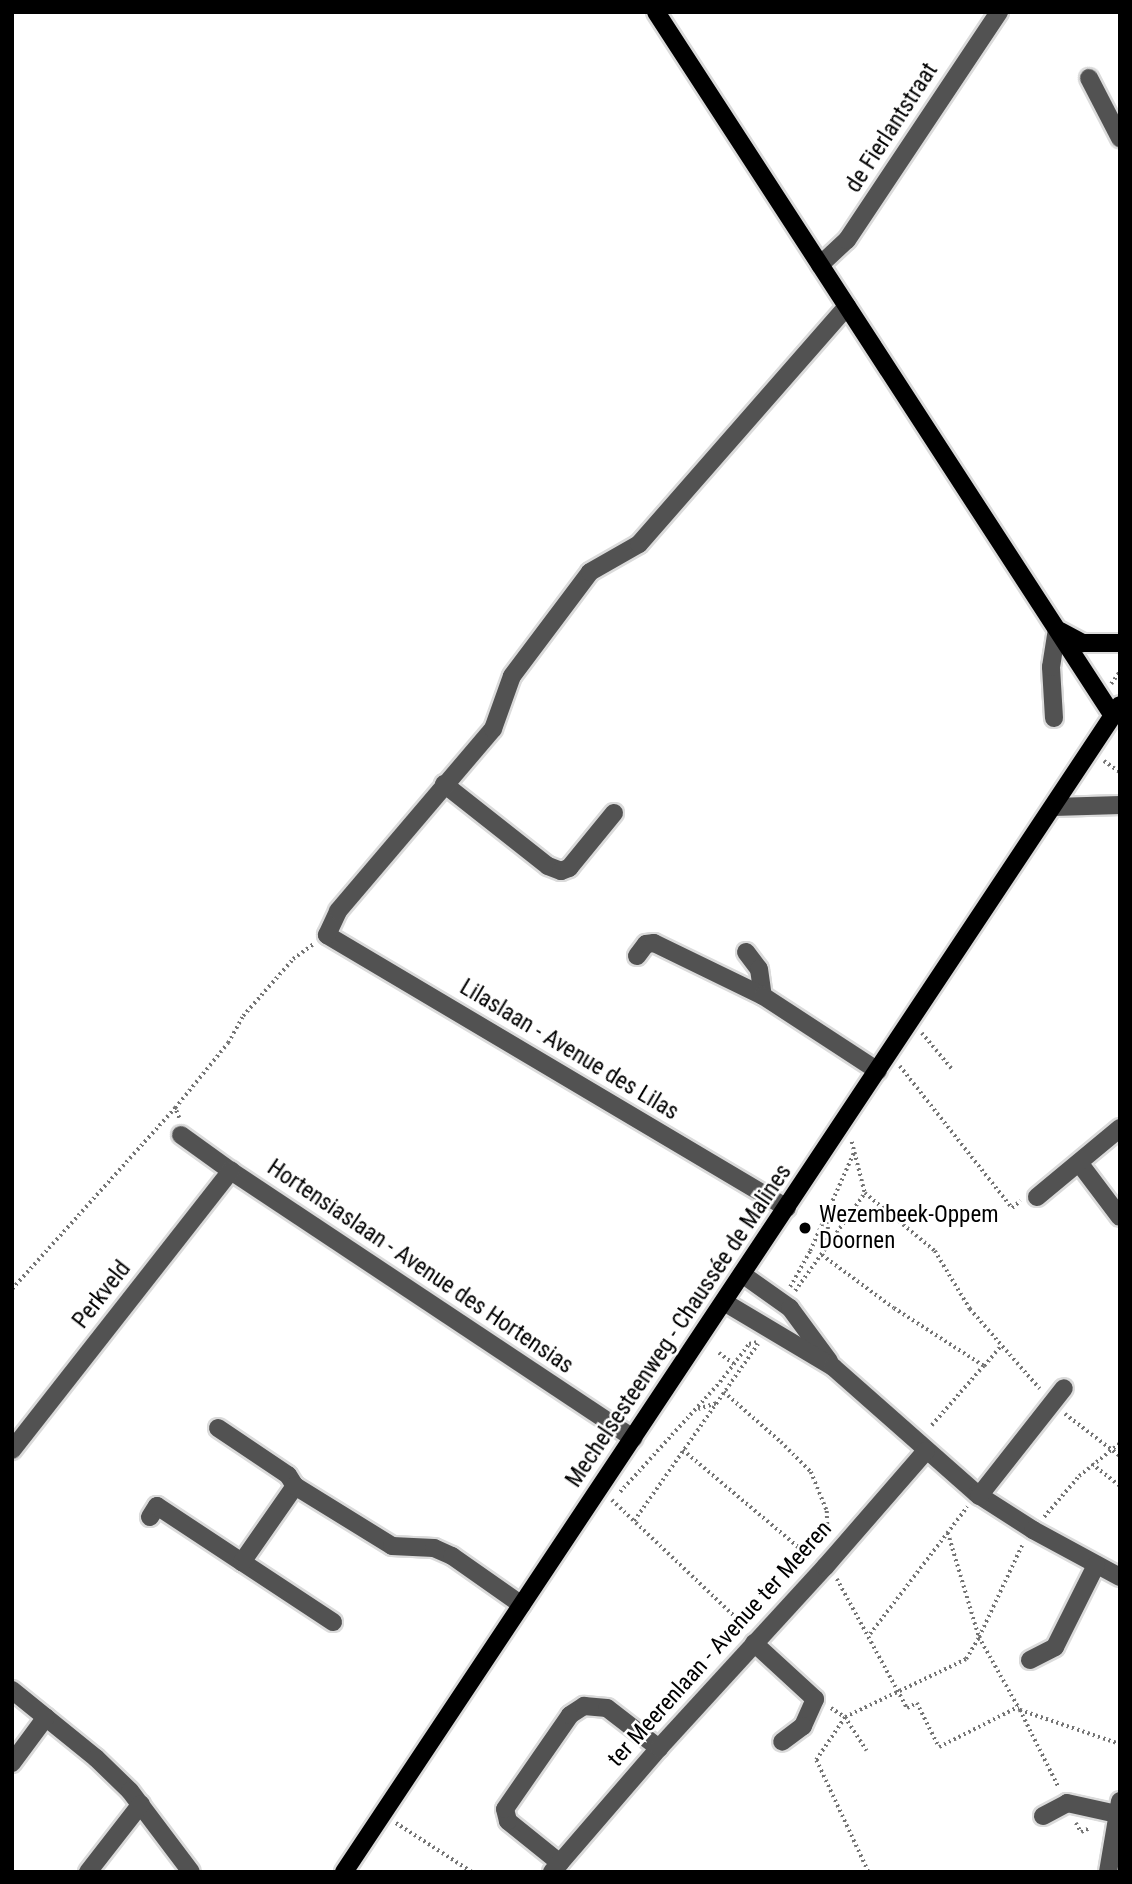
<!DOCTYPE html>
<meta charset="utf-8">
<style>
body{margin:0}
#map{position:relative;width:1132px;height:1884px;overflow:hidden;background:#fff;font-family:"Roboto Condensed",sans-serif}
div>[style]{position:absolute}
.path>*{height:3.5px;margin-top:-1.75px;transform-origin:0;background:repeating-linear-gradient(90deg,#747474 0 2px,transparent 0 5.5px)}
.roads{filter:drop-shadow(2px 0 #dbdbdb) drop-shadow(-2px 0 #dbdbdb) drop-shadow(0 2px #dbdbdb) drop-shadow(0 -2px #dbdbdb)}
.minor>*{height:18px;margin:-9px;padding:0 9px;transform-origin:9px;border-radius:9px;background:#525252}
.major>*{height:18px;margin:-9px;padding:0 9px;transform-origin:9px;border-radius:9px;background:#000}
.dots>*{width:19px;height:19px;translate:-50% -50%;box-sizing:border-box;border:4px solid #fff;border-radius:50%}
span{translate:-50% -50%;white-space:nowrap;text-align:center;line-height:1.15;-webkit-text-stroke:5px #fff;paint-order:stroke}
.street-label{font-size:23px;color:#000}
.poi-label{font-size:23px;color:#000}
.left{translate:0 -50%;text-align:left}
.frame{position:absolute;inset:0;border:14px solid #000;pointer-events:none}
</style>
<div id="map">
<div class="path">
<i style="left:1111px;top:684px;width:16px;rotate:-55deg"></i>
<i style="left:1104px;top:761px;width:19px;rotate:35deg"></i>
<i style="left:922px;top:1033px;width:47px;rotate:50.2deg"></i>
<i style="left:900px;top:1066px;width:181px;rotate:51.7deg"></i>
<i style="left:1012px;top:1208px;width:11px;rotate:-41deg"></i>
<i style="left:179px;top:1118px;width:11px;rotate:-112deg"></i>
<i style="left:175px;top:1108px;width:84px;rotate:-50.8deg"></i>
<i style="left:228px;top:1043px;width:31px;rotate:-61deg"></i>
<i style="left:243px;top:1016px;width:76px;rotate:-48.7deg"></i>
<i style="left:293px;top:959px;width:26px;rotate:-36deg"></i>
<i style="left:852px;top:1142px;width:53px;rotate:75.7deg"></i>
<i style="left:865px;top:1193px;width:91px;rotate:39.6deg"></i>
<i style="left:935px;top:1251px;width:68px;rotate:58.9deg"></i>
<i style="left:970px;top:1309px;width:106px;rotate:48.8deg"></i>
<i style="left:827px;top:1246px;width:34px;rotate:-88deg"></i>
<i style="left:822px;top:1255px;width:89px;rotate:36.4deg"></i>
<i style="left:894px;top:1308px;width:107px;rotate:32.8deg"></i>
<i style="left:984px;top:1366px;width:82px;rotate:131.1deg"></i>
<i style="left:790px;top:1287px;width:41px;rotate:-60.9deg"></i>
<i style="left:810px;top:1251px;width:108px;rotate:-66deg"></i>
<i style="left:12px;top:1289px;width:244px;rotate:-48deg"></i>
<i style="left:795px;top:1291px;width:120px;rotate:-54.5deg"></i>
<i style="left:719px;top:1353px;width:19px;rotate:36deg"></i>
<i style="left:984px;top:1366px;width:26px;rotate:-50deg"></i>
<i style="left:724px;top:1392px;width:76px;rotate:41.3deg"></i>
<i style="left:781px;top:1442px;width:42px;rotate:45deg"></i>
<i style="left:811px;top:1472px;width:42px;rotate:67.7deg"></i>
<i style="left:827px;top:1511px;width:26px;rotate:88deg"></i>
<i style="left:698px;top:1409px;width:20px;rotate:-18deg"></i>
<i style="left:1065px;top:1414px;width:69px;rotate:37.4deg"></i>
<i style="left:683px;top:1450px;width:166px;rotate:40.1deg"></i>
<i style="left:1092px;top:1464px;width:36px;rotate:38deg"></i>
<i style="left:620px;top:1492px;width:149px;rotate:-47.7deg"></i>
<i style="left:720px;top:1382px;width:48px;rotate:-52.7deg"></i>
<i style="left:749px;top:1344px;width:9px;rotate:-13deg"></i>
<i style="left:612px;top:1500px;width:185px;rotate:43.5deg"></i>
<i style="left:1044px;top:1517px;width:54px;rotate:-49.5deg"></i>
<i style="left:1079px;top:1476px;width:53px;rotate:-38.8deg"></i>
<i style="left:634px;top:1521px;width:216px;rotate:-55deg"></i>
<i style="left:948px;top:1533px;width:109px;rotate:73.4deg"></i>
<i style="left:979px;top:1637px;width:84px;rotate:60.7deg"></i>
<i style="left:1020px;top:1710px;width:106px;rotate:18.8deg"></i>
<i style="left:837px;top:1579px;width:147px;rotate:61.5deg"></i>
<i style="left:907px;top:1708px;width:11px;rotate:-27deg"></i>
<i style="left:917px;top:1703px;width:49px;rotate:63.4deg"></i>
<i style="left:939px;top:1747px;width:89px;rotate:-26.9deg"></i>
<i style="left:870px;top:1634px;width:160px;rotate:-52.6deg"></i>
<i style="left:831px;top:1708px;width:17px;rotate:33deg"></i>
<i style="left:845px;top:1717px;width:40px;rotate:57.1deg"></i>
<i style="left:1020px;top:1710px;width:87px;rotate:63.4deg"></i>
<i style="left:396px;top:1823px;width:90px;rotate:32.8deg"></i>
<i style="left:1076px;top:1823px;width:10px;rotate:61deg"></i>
<i style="left:1081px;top:1832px;width:10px;rotate:-24deg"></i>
<i style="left:868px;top:1872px;width:123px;rotate:-114.9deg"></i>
<i style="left:816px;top:1760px;width:52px;rotate:-56deg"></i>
<i style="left:845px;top:1717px;width:134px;rotate:-25.6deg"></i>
<i style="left:966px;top:1659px;width:26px;rotate:-59deg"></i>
<i style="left:979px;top:1637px;width:102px;rotate:-64.9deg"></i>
</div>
<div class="roads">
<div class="minor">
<i style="left:1089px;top:78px;width:68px;rotate:62.7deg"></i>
<i style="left:820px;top:265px;width:37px;rotate:-43deg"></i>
<i style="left:847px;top:240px;width:274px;rotate:-56.3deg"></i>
<i style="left:1054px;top:718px;width:51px;rotate:-93.4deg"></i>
<i style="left:1051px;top:667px;width:38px;rotate:-81deg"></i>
<i style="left:444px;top:784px;width:132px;rotate:38.3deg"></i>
<i style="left:548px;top:866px;width:14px;rotate:21deg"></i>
<i style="left:561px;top:871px;width:9px;rotate:-21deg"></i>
<i style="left:569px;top:868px;width:71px;rotate:-50.7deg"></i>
<i style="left:1054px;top:807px;width:66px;rotate:-1.7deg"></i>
<i style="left:746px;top:952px;width:21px;rotate:53deg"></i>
<i style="left:759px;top:969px;width:27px;rotate:82deg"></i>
<i style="left:637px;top:956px;width:15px;rotate:-53deg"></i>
<i style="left:646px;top:944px;width:8px;rotate:-7deg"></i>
<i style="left:654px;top:943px;width:121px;rotate:25.9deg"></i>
<i style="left:763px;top:996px;width:137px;rotate:33.1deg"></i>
<i style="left:181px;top:1135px;width:62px;rotate:35.8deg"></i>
<i style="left:231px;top:1171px;width:483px;rotate:33.6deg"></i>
<i style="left:1080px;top:1164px;width:66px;rotate:53deg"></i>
<i style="left:1037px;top:1197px;width:108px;rotate:-39.7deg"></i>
<i style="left:787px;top:1208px;width:535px;rotate:-149.31deg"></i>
<i style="left:327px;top:935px;width:26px;rotate:-65deg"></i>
<i style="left:338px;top:911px;width:239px;rotate:-49.6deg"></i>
<i style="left:493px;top:729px;width:56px;rotate:-70.3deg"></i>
<i style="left:512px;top:676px;width:130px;rotate:-53.1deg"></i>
<i style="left:590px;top:572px;width:56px;rotate:-29.7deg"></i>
<i style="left:639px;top:544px;width:316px;rotate:-48.8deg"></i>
<i style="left:742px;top:1274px;width:59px;rotate:35.3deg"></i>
<i style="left:790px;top:1308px;width:66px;rotate:53.7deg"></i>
<i style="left:724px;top:1302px;width:127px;rotate:30.8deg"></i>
<i style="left:833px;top:1367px;width:192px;rotate:41.4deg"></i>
<i style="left:977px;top:1494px;width:67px;rotate:32.7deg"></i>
<i style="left:1033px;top:1530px;width:99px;rotate:28.4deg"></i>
<i style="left:218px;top:1428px;width:84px;rotate:33.9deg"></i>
<i style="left:288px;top:1475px;width:13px;rotate:58deg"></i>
<i style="left:12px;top:1450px;width:355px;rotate:-51.9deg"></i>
<i style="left:979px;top:1496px;width:137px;rotate:-51.8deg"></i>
<i style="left:150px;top:1517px;width:13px;rotate:-58deg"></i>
<i style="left:157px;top:1506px;width:102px;rotate:33.4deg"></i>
<i style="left:333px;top:1622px;width:109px;rotate:-146.6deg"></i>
<i style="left:242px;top:1562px;width:93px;rotate:-55.1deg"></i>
<i style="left:295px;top:1486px;width:114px;rotate:31.7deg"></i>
<i style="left:392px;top:1546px;width:42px;rotate:2.7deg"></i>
<i style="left:434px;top:1548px;width:20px;rotate:24deg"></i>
<i style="left:452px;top:1556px;width:85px;rotate:35deg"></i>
<i style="left:754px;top:1643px;width:83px;rotate:42.6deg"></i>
<i style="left:815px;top:1699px;width:30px;rotate:114deg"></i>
<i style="left:803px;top:1726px;width:26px;rotate:143deg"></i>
<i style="left:1030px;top:1660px;width:28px;rotate:-27deg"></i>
<i style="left:1055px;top:1647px;width:92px;rotate:-63.4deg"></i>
<i style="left:12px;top:1690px;width:108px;rotate:39deg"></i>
<i style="left:96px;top:1758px;width:47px;rotate:44.1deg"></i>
<i style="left:130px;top:1791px;width:101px;rotate:53deg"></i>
<i style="left:12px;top:1763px;width:57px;rotate:-53.5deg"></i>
<i style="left:1043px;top:1816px;width:27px;rotate:-28deg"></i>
<i style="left:1067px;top:1803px;width:51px;rotate:12.4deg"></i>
<i style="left:560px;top:1863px;width:67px;rotate:-141.1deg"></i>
<i style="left:508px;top:1821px;width:12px;rotate:-104deg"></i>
<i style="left:505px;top:1809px;width:114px;rotate:-55.3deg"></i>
<i style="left:570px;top:1715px;width:17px;rotate:-33deg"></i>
<i style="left:584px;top:1706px;width:23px;rotate:5deg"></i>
<i style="left:607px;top:1708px;width:66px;rotate:37.6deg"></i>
<i style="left:88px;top:1872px;width:86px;rotate:-52.1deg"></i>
<i style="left:552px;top:1872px;width:164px;rotate:-49.2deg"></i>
<i style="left:659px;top:1748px;width:246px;rotate:-47.5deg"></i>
<i style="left:825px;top:1567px;width:154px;rotate:-49deg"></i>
<i style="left:1108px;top:1872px;width:72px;rotate:-80.4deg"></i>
</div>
<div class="major">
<i style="left:656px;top:12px;width:839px;rotate:57.01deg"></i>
<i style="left:1060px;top:631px;width:26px;rotate:28deg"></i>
<i style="left:1083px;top:643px;width:37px"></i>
<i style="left:344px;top:1872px;width:1401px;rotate:-56.38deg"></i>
</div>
</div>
<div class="dots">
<i style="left:805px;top:1228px;background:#000"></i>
</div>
<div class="street-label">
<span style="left:892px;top:128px;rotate:-57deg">de Fierlantstraat</span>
<span style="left:569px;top:1050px;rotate:31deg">Lilaslaan - Avenue des Lilas</span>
<span style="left:420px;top:1267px;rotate:34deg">Hortensiaslaan - Avenue des Hortensias</span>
<span style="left:102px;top:1295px;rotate:-52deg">Perkveld</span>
<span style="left:679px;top:1326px;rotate:-56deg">Mechelsesteenweg - Chaussée de Malines</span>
<span style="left:720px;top:1644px;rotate:-48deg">ter Meerenlaan - Avenue ter Meeren</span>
</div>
<div class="poi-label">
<span class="left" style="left:819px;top:1228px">Wezembeek-Oppem<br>Doornen</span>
</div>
<div class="frame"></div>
</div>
